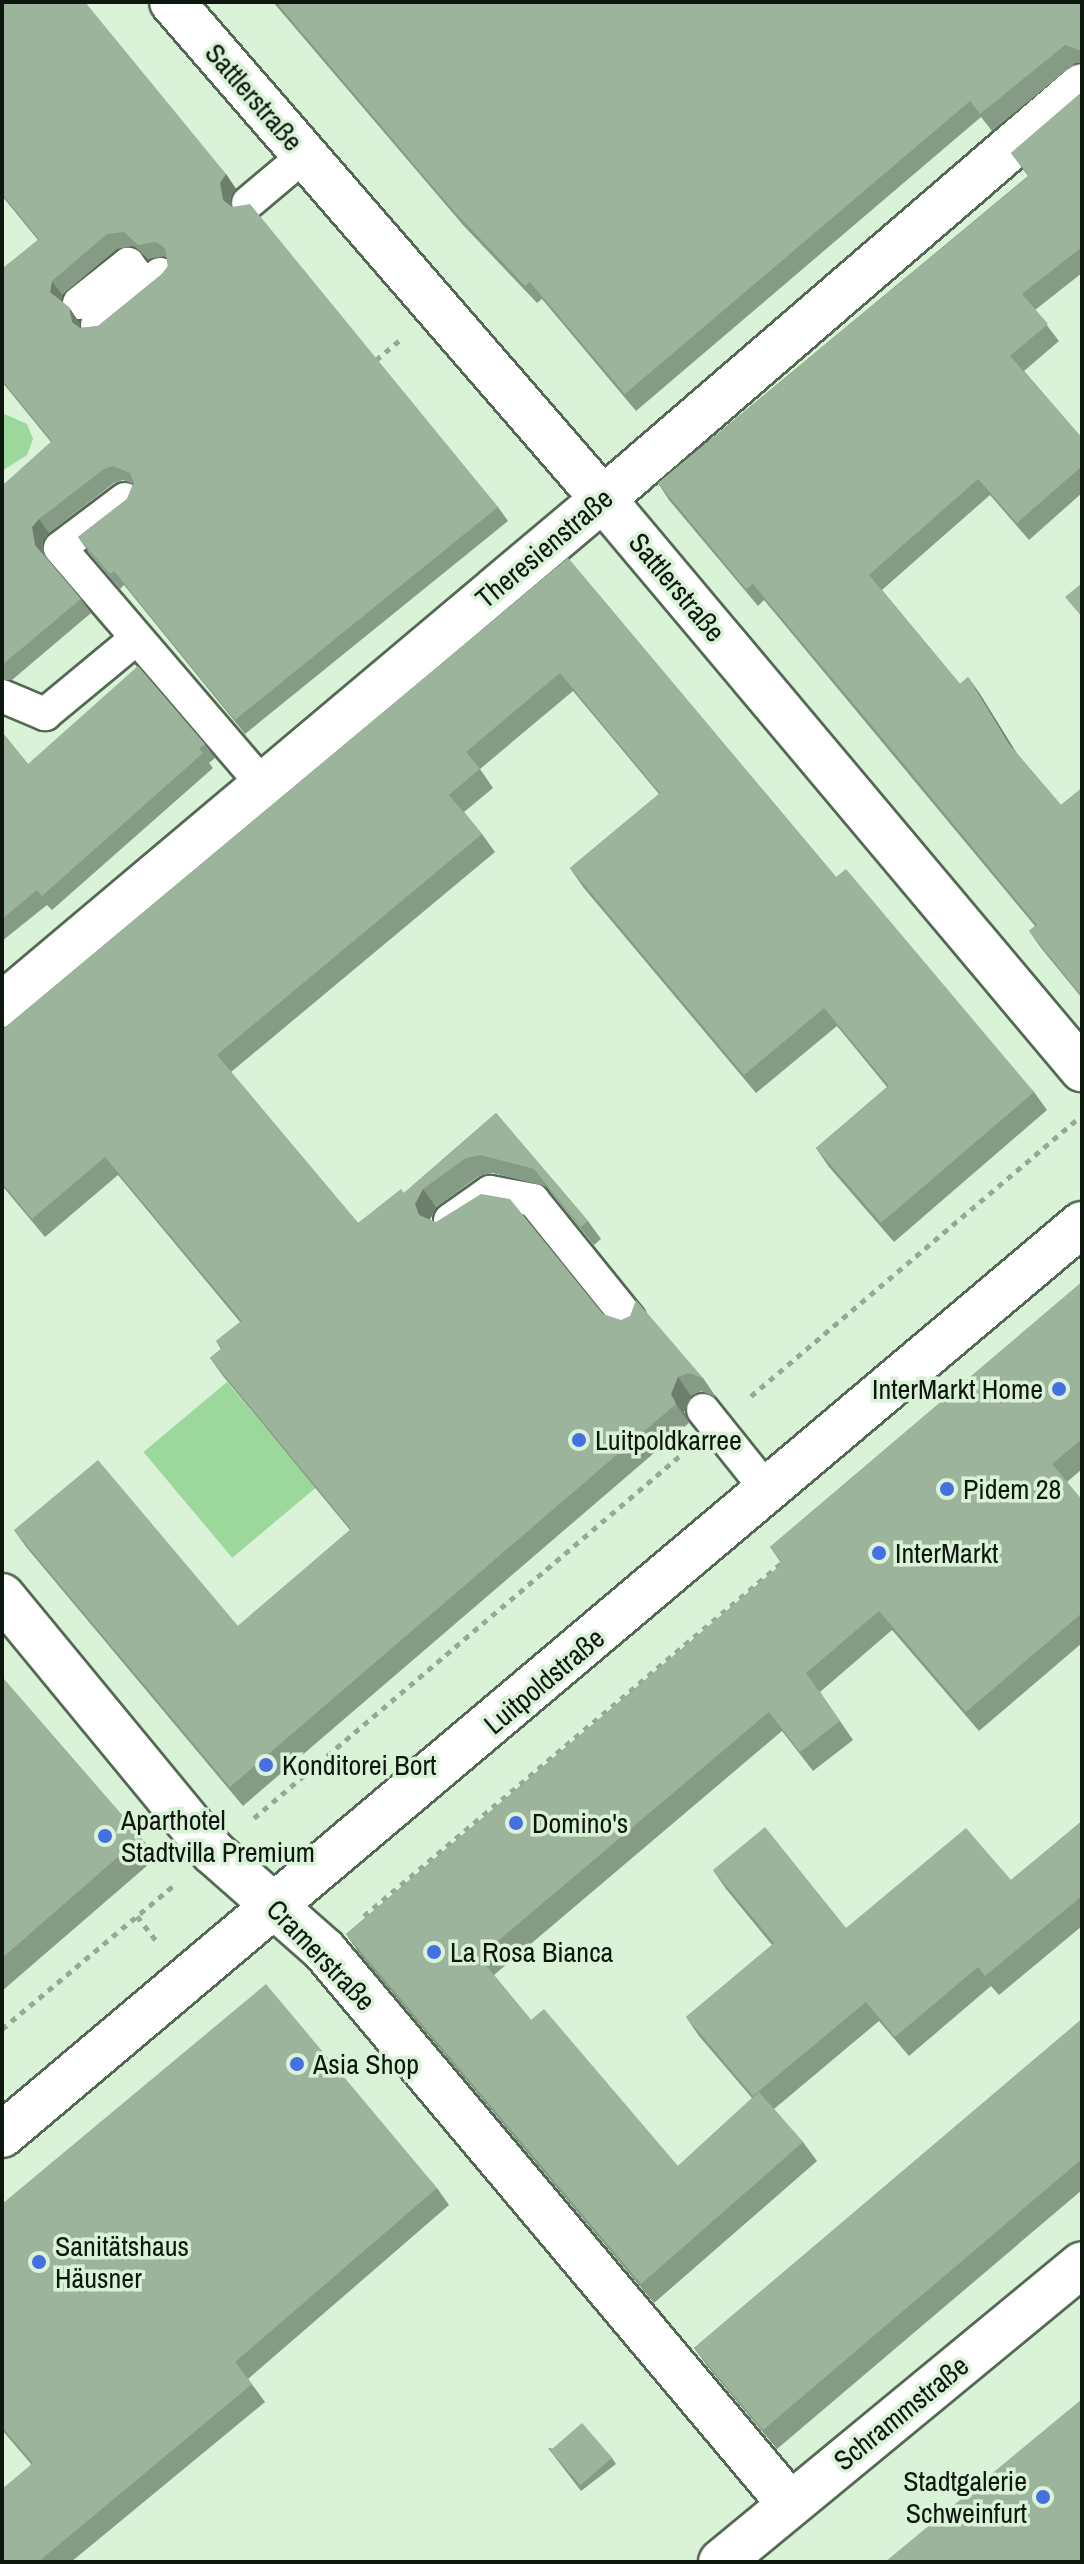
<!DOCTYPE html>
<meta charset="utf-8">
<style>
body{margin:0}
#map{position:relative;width:1084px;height:2564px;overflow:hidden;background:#d9f2d8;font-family:"Archivo Narrow",sans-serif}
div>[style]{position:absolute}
.green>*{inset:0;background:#9cd79b;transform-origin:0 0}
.path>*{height:5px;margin-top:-2.5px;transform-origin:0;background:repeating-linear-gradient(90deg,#95a995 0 6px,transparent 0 12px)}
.roads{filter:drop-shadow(2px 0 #546953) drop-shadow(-2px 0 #546953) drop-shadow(0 2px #546953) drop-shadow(0 -2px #546953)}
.lane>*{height:32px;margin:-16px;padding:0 16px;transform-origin:16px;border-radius:16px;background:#fff}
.street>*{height:44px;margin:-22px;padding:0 22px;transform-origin:22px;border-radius:22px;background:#fff}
.wall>*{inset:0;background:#869b85}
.shaded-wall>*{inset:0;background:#6d7e6c}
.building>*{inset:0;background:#9cb49b;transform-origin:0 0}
.dots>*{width:22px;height:22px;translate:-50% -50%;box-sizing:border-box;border:4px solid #d9f2d8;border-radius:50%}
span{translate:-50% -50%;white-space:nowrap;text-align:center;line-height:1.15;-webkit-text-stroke:7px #d9f2d8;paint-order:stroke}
.street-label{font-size:28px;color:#0e170e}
.poi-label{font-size:28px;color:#0e170e}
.right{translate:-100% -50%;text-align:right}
.left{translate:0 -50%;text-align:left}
.frame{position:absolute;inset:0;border:4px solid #0e170e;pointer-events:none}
</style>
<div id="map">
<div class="green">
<i style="clip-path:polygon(2px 413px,27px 424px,33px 439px,27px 455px,2px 471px)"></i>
<i style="left:227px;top:1382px;width:138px;height:109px;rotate:50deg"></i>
</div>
<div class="path">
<i style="left:376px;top:360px;width:31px;rotate:-40deg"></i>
<i style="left:751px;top:1396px;width:426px;rotate:-40.3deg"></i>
<i style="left:254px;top:1818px;width:562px;rotate:-40.38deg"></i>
<i style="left:137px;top:1916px;width:31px;rotate:52deg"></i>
<i style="left:364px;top:1916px;width:550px;rotate:-40.21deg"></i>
<i style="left:2px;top:2029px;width:223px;rotate:-39.9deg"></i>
</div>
<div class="roads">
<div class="lane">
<i style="left:248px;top:203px;width:75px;rotate:-40.1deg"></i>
<i style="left:79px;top:303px;width:63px;rotate:-38.5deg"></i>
<i style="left:128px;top:264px;width:28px;rotate:52deg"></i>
<i style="left:97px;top:325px;width:81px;rotate:-39deg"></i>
<i style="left:125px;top:499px;width:81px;rotate:143deg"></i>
<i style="left:60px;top:548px;width:312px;rotate:49.4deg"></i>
<i style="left:2px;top:696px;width:47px;rotate:22.7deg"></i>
<i style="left:45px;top:714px;width:119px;rotate:-39.6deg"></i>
<i style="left:450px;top:1220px;width:49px;rotate:-35deg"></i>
<i style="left:490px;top:1192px;width:44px;rotate:10.5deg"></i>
<i style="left:533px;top:1200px;width:154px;rotate:51.1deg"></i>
<i style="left:703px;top:1410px;width:104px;rotate:51.3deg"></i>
</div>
<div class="street">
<i style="left:172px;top:2px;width:658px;rotate:49.07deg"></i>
<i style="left:603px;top:499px;width:745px;rotate:49.96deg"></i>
<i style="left:2px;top:1005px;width:786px;rotate:-40.1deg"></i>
<i style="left:603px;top:499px;width:632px;rotate:-40.77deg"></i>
<i style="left:2px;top:1596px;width:332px;rotate:50.5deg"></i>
<i style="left:213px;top:1852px;width:148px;rotate:41.4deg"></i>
<i style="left:324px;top:1950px;width:724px;rotate:49.93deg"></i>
<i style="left:2px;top:2135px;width:1413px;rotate:-40.15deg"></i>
<i style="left:721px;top:2562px;width:468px;rotate:-39.5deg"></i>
</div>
</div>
<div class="wall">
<i style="clip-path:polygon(evenodd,2px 2px,226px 174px,236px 189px,230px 197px,232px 206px,498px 507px,508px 521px,245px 734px,124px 585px,120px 589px,88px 551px,78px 537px,127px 499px,133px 484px,123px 480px,114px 483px,49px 533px,42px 542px,45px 556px,81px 599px,91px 613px,12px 680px,2px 680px,2px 486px,51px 442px,2px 382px,2px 269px,38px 240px,2px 196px,2px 2px,134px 246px,148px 259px,166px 256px,168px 266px,162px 274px,98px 326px,80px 328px,79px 322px,61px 301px,62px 295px,117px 249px,134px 246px)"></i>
<i style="clip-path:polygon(273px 2px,1082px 2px,1082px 64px,1077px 62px,992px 131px,981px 117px,636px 411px,542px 299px,537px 303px,463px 225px)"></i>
<i style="clip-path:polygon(1082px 92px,1082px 273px,1035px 310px,1059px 341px,1024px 371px,1082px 438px,1082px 493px,1029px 540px,990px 495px,882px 590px,960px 684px,968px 677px,1014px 750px,1061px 805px,1082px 788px,1082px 998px,1041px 948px,1029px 931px,1035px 926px,764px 600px,758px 606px,669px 500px,658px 483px,1028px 176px,1011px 153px)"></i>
<i style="clip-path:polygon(568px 558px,836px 877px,1034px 1092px,1047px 1110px,894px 1242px,829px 1167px,816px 1148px,887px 1087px,837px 1026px,756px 1093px,583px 887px,570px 868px,659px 794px,573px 691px,480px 769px,493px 788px,464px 812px,482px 834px,495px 852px,231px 1072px,358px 1223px,404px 1193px,496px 1113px,588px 1221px,601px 1239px,594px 1245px,547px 1187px,493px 1173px,479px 1176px,436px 1207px,430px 1220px,603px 1314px,703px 1378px,716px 1397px,701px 1391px,691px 1396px,684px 1412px,689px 1423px,243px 1806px,27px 1548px,14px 1530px,238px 1626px,350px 1530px,223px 1376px,210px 1358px,221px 1349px,216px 1341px,240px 1322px,118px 1175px,45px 1237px,4px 1188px,2px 1190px,2px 1030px)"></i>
<i style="clip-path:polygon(2px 732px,28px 764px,205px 744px,215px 758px,209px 763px,213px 768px,52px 910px,47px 905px,2px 941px)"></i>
<i style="clip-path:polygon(1082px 1282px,1082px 1469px,1067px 1482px,1082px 1500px,1082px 1643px,979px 1731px,892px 1630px,820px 1692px,853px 1740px,813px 1771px,782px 1731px,494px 1975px,531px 2020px,678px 2166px,752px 2098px,699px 2036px,686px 2017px,772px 1945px,726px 1889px,713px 1870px,846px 1928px,1011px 1880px,1082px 1821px,1082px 1926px,999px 1995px,991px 1986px,909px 2056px,879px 2021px,774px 2109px,803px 2142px,817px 2161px,654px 2303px,359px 1953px,346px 1934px,782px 1564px,770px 1547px)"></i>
<i style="clip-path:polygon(2px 1677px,141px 1837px,156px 1858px,2px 1991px)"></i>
<i style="clip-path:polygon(1082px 2019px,1082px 2190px,777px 2449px,708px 2367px,694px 2348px)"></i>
<i style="clip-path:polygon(437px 2188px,449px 2205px,248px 2379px,265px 2402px,71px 2562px,2px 2562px,31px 2464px,2px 2430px,2px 2204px)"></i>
<i style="clip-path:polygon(548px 2448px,612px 2458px,616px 2464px,581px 2491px)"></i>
</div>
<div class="shaded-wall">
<i style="clip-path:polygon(226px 174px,236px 189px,230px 197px,233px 215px,223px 200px,220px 183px)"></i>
<i style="clip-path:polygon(52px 281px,62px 295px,60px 307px,50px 292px)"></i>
<i style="clip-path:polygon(69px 307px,79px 322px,82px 336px,72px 322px)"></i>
<i style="clip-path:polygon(39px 519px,49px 533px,42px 542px,45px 560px,35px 545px,32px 527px)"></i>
<i style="clip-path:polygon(968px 677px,980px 694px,1021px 760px,1009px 744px)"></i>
<i style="clip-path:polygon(423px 1189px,436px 1207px,428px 1223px,419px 1215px,415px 1204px)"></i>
<i style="clip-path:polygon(678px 1377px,691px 1396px,684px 1412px,689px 1423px,676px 1404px,671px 1394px)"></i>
</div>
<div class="building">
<i style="clip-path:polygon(evenodd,2px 2px,85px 2px,226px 174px,220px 183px,223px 200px,232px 207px,250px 204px,498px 507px,235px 720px,114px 571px,110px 574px,78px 537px,127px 499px,134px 483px,130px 473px,113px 466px,104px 469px,39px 519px,32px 527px,35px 545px,81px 599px,2px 665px,2px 486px,52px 441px,2px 380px,2px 269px,39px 239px,2px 194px,2px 2px,124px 232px,138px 245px,156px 242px,165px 248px,168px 266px,162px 274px,98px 326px,80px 328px,72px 322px,69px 307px,50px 292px,52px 281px,107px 234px,124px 232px)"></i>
<i style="clip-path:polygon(276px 2px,1082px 2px,1082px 51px,1065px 45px,980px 114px,970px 101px,625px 394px,530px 282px,525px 286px,452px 209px)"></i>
<i style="clip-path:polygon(1082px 92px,1082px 247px,1022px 294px,1048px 324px,1010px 356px,1082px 438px,1082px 466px,1017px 523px,978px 479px,869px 575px,960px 684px,968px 677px,1009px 744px,1061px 805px,1082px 788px,1082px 996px,1029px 931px,1037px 925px,853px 703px,753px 584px,746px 589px,658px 483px,1029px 176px,1011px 153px)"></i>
<i style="clip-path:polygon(568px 558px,836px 877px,846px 869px,1034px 1092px,881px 1223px,816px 1148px,889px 1086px,824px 1008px,744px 1075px,570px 868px,660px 793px,560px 673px,466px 752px,480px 769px,449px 795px,482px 834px,217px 1055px,358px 1223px,401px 1189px,404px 1193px,496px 1113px,588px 1221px,581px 1227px,534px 1169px,480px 1155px,466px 1158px,423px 1189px,415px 1204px,419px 1215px,436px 1222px,481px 1194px,510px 1199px,603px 1314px,621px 1320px,630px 1316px,636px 1300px,703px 1378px,688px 1373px,678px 1377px,671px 1394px,676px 1404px,230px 1787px,14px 1530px,98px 1460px,238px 1626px,351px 1529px,210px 1358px,222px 1348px,216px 1341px,242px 1321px,105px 1157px,32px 1219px,2px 1183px,2px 1030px)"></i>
<i style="clip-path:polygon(1082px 583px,1082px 617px,1065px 597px)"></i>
<i style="clip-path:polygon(138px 666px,205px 744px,199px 749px,203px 753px,42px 896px,37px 890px,2px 919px,2px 732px,28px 764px)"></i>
<i style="clip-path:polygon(1082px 1282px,1082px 1439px,1052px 1464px,1082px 1500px,1082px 1613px,966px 1712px,879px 1611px,806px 1673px,840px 1721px,800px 1752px,769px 1712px,479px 1957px,531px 2020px,544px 2009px,678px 2166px,759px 2092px,803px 2142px,641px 2284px,346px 1934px,783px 1563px,770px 1547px)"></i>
<i style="clip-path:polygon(2px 1677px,141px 1837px,2px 1958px)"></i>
<i style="clip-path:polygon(1082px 1821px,1082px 1896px,985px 1976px,978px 1967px,895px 2037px,866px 2002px,753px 2096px,686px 2017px,774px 1943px,713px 1870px,765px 1827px,846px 1928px,966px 1828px,1011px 1880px)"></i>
<i style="clip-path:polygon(266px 1984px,437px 2188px,235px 2362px,252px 2384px,38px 2562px,2px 2562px,2px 2489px,33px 2463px,2px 2427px,2px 2204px)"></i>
<i style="clip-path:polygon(1082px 2019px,1082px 2159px,763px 2430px,694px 2348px)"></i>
<i style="clip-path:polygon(1082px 2399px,1082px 2562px,885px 2562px)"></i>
<i style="left:582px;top:2423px;width:46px;height:42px;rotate:49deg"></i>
</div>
<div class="dots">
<i style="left:1059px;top:1389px;background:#4570e2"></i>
<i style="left:579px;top:1440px;background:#4570e2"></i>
<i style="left:947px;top:1489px;background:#4570e2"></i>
<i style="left:879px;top:1553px;background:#4570e2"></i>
<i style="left:266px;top:1765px;background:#4570e2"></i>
<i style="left:516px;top:1823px;background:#4570e2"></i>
<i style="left:105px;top:1836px;background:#4570e2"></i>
<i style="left:434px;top:1952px;background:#4570e2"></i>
<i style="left:297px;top:2064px;background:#4570e2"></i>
<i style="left:39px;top:2262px;background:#4570e2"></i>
<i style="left:1043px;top:2497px;background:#4570e2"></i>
</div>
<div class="street-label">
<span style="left:254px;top:97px;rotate:49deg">Sattlerstraße</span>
<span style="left:544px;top:548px;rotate:-40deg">Theresienstraße</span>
<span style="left:677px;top:587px;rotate:50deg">Sattlerstraße</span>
<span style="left:544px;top:1681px;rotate:-40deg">Luitpoldstraße</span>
<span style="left:321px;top:1955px;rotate:46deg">Cramerstraße</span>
<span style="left:901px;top:2413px;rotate:-39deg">Schrammstraße</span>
</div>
<div class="poi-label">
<span class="right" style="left:1043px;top:1389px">InterMarkt Home</span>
<span class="left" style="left:595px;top:1440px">Luitpoldkarree</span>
<span class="left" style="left:963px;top:1489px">Pidem 28</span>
<span class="left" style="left:895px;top:1553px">InterMarkt</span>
<span class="left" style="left:282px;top:1765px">Konditorei Bort</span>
<span class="left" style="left:121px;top:1836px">Aparthotel<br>Stadtvilla Premium</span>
<span class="left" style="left:532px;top:1823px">Domino's</span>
<span class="left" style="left:450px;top:1952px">La Rosa Bianca</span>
<span class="left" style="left:313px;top:2064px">Asia Shop</span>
<span class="left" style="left:55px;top:2262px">Sanitätshaus<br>Häusner</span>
<span class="right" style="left:1027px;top:2497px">Stadtgalerie<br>Schweinfurt</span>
</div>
<div class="frame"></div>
</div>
